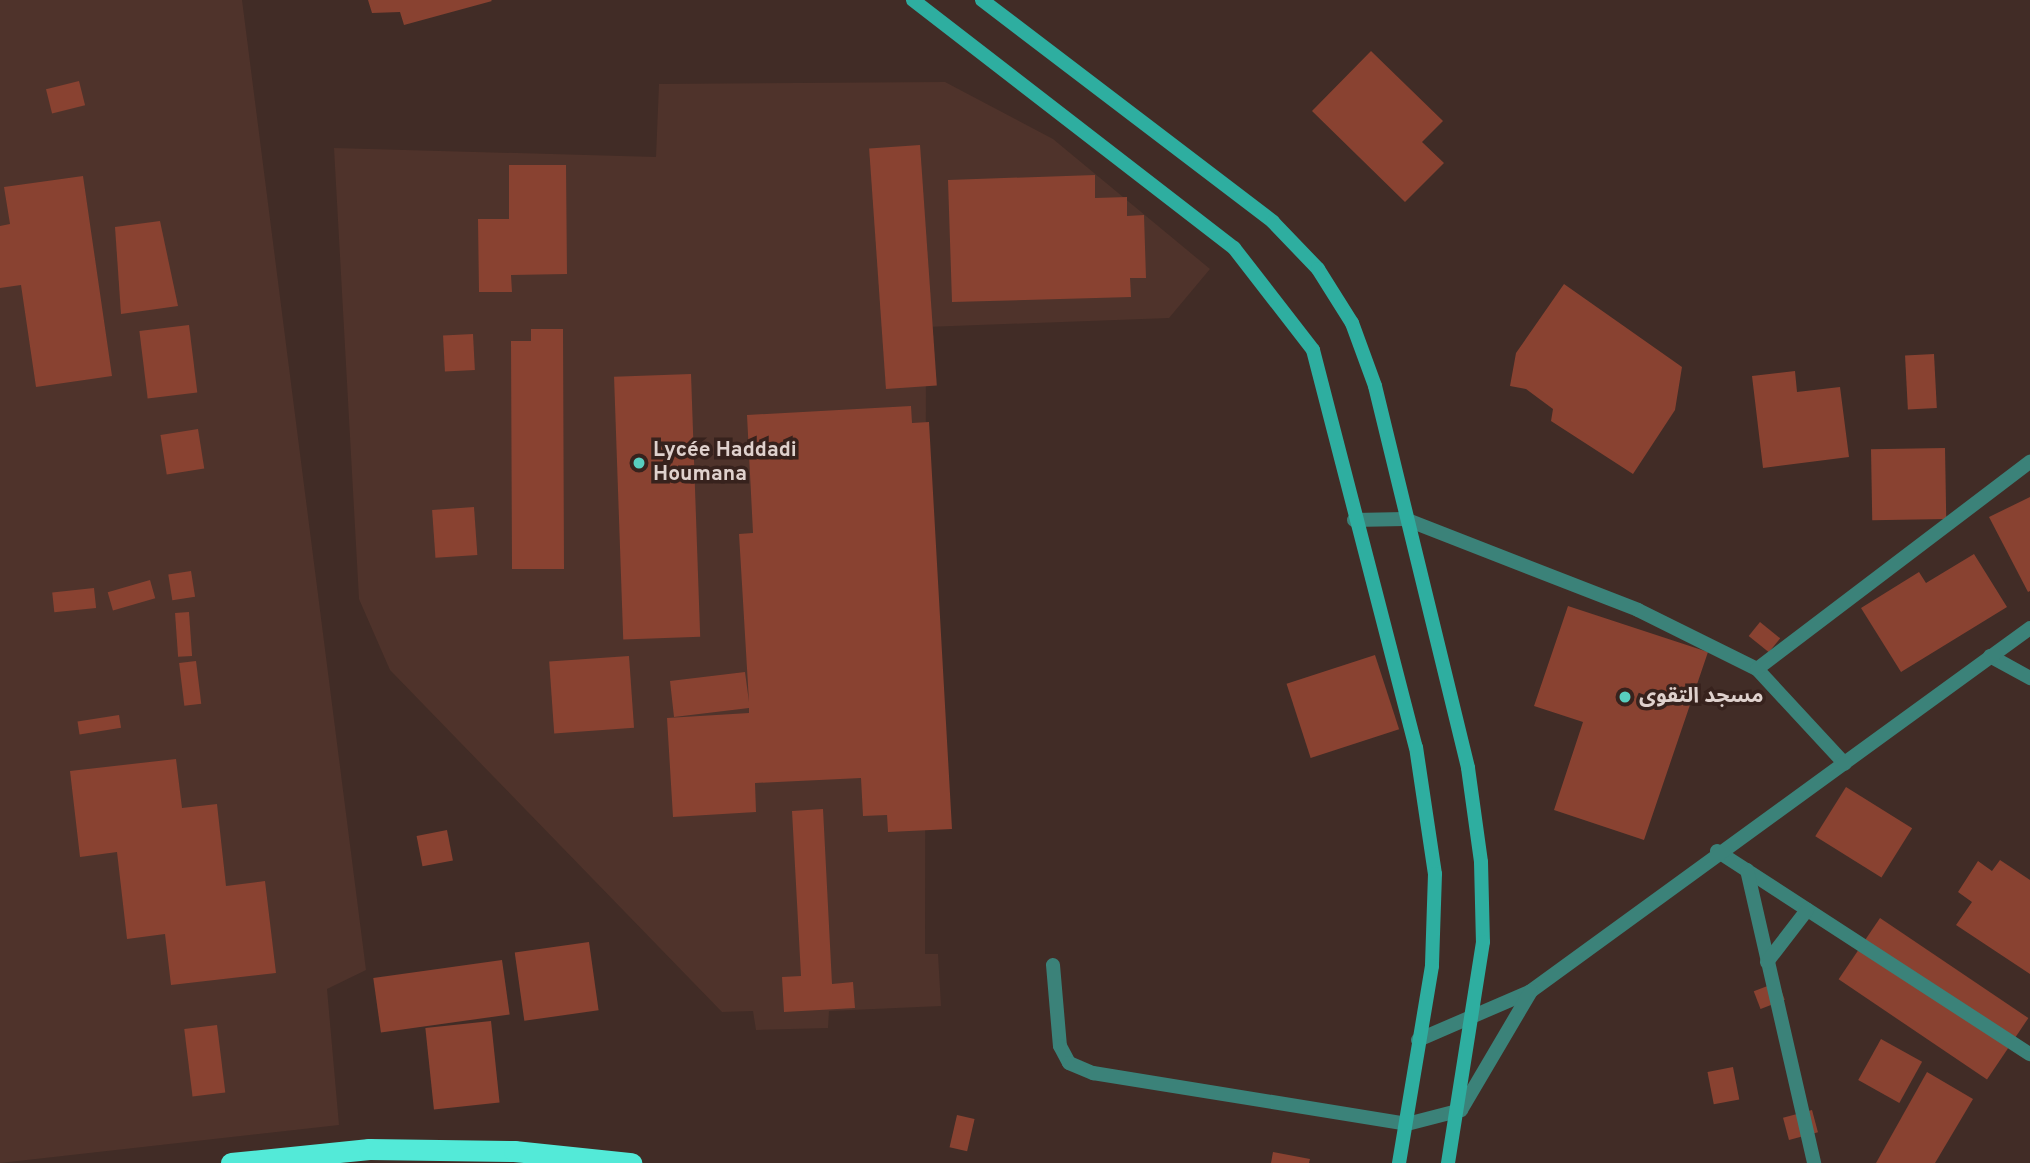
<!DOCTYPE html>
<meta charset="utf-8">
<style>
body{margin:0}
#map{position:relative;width:2030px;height:1163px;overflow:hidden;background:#412c26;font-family:Overpass,"Noto Sans Arabic",sans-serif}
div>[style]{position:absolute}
.built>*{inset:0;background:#4f332b}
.building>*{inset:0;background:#894231;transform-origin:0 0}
.lane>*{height:14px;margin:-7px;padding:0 7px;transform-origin:7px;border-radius:7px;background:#3b8279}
.street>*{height:14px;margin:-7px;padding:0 7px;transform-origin:7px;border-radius:7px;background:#3b8279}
.secondary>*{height:14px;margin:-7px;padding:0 7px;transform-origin:7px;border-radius:7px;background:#2eaea0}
.highway>*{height:21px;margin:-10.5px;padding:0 10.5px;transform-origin:10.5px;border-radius:10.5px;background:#53ead8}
.dots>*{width:19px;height:19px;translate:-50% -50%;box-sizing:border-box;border:4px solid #37221d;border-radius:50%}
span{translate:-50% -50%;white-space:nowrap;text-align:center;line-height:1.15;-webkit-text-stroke:7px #37221d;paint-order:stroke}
.poi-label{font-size:21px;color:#dfd1cd;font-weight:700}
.left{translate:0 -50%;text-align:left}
</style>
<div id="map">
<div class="built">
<i style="clip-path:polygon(0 0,242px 0,366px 970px,327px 989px,339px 1125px,0 1163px)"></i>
<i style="clip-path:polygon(945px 82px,1053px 139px,1210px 269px,1169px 318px,926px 327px,925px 954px,938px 954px,941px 1006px,829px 1011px,828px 1028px,756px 1030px,753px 1011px,722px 1012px,390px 670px,359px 599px,334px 148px,656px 157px,659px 84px)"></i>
</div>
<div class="building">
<i style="clip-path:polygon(368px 0,491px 0,492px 1px,404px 25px,400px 12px,372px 13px)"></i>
<i style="clip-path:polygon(1371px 51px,1443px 121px,1422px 142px,1444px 163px,1405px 202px,1312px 111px)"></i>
<i style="left:79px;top:81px;width:25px;height:34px;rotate:76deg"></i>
<i style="left:920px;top:145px;width:241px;height:51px;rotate:86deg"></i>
<i style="clip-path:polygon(509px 165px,566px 165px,567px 274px,511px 275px,512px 292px,479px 292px,478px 219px,509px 219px)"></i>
<i style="clip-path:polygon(1095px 175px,1095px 198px,1127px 197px,1127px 216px,1144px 215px,1146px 278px,1130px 278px,1131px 297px,952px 302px,948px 180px)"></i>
<i style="clip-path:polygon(83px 176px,112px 376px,36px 387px,21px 285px,0 288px,0 226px,10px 224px,4px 187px)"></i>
<i style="clip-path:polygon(160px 221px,178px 306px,121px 314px,115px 227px)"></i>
<i style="clip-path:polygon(1564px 284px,1682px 367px,1675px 410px,1633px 474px,1551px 421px,1553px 409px,1526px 389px,1510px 386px,1516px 353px)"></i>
<i style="left:189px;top:325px;width:68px;height:50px;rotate:83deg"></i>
<i style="clip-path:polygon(531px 329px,563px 329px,564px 569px,512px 569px,511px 341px,531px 341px)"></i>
<i style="left:473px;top:334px;width:36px;height:30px;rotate:87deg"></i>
<i style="left:1934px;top:354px;width:54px;height:29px;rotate:87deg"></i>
<i style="clip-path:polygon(1795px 371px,1797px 392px,1840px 387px,1849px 457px,1763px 468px,1752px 376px)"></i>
<i style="left:691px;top:374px;width:263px;height:77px;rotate:88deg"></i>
<i style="clip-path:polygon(911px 406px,912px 423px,929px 422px,952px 829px,888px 832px,887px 815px,863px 816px,861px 778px,755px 783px,756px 812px,673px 817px,667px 718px,749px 713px,749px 708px,674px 717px,670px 681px,745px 672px,749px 702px,739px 534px,753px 533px,747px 415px)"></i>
<i style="left:198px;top:429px;width:40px;height:38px;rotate:81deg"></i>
<i style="left:1945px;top:448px;width:71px;height:74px;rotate:89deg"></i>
<i style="clip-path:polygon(2030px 497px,2030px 591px,2028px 592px,1989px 517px)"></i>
<i style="left:474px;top:507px;width:48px;height:42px;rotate:86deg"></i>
<i style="clip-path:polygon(1974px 554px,2007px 607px,1901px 672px,1861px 608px,1919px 572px,1926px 583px)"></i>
<i style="left:191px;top:571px;width:26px;height:23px;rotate:81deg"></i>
<i style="left:150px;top:580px;width:19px;height:44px;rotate:74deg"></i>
<i style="left:94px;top:588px;width:20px;height:42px;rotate:84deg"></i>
<i style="clip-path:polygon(1568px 606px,1708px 652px,1644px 840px,1554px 810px,1583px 722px,1534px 706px)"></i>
<i style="left:189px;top:612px;width:44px;height:14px;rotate:86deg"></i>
<i style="left:1760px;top:622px;width:26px;height:18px;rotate:39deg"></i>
<i style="left:1375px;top:655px;width:78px;height:93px;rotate:72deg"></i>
<i style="left:629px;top:656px;width:72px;height:80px;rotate:86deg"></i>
<i style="left:196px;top:661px;width:43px;height:17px;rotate:83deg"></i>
<i style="left:119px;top:715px;width:13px;height:42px;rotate:81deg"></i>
<i style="clip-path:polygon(176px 759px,182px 808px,217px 804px,226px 886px,265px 881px,276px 973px,171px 985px,165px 934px,127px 939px,117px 852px,80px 857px,70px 771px)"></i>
<i style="left:1846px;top:787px;width:78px;height:58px;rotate:32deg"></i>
<i style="clip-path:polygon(823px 809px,832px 984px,853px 982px,855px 1008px,784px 1012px,782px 977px,801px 976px,792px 811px)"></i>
<i style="left:447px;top:830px;width:31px;height:31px;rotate:79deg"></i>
<i style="clip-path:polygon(2000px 860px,2030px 880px,2030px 974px,1956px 925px,1972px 902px,1958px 892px,1978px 861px,1992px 871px)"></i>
<i style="left:1880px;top:918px;width:179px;height:74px;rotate:34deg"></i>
<i style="left:589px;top:942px;width:69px;height:75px;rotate:82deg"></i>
<i style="left:502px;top:960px;width:55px;height:130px;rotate:82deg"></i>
<i style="left:1778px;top:982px;width:19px;height:26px;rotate:69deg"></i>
<i style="left:491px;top:1021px;width:82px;height:66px;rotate:84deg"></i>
<i style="left:217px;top:1025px;width:68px;height:33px;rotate:83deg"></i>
<i style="left:1881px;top:1039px;width:47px;height:47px;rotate:29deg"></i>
<i style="left:1733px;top:1067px;width:33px;height:26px;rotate:79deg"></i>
<i style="clip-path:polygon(1927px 1072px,1973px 1099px,1935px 1163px,1876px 1163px)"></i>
<i style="left:1812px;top:1110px;width:23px;height:30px;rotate:75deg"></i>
<i style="left:957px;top:1115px;width:18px;height:33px;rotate:13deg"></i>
<i style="clip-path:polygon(1273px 1152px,1310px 1159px,1309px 1163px,1271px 1163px)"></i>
</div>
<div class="lane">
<i style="left:1053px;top:965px;width:81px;rotate:85.1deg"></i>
<i style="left:1060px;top:1046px;width:19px;rotate:62deg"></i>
<i style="left:1069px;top:1063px;width:26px;rotate:23deg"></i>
<i style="left:1093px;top:1073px;width:318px;rotate:9.2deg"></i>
</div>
<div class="street">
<i style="left:1354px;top:520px;width:51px;rotate:-1.1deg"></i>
<i style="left:1405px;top:519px;width:250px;rotate:21.3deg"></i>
<i style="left:1638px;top:610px;width:133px;rotate:26.4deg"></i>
<i style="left:1757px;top:669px;width:129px;rotate:47.2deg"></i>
<i style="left:1990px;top:656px;width:46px;rotate:28.8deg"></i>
<i style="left:1757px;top:669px;width:343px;rotate:-37.2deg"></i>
<i style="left:1717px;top:851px;width:373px;rotate:33deg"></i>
<i style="left:1747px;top:870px;width:301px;rotate:77.1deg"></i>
<i style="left:1767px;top:962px;width:66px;rotate:-52.4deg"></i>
<i style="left:1418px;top:1040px;width:123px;rotate:-23.4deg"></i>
<i style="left:1531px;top:991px;width:617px;rotate:-36.03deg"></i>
<i style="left:1407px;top:1124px;width:56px;rotate:-14.5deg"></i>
<i style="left:1461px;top:1110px;width:138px;rotate:-59.5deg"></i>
</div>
<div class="secondary">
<i style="left:913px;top:0;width:406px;rotate:37.7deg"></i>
<i style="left:1234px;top:248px;width:129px;rotate:52.2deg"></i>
<i style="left:1313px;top:350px;width:410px;rotate:75.5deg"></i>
<i style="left:1416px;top:747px;width:128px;rotate:81.5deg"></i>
<i style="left:1435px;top:874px;width:92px;rotate:91.9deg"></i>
<i style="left:1432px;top:966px;width:200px;rotate:99.5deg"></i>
<i style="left:982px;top:0;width:366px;rotate:37.3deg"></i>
<i style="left:1273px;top:222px;width:65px;rotate:46.2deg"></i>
<i style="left:1318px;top:269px;width:64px;rotate:57.8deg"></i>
<i style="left:1352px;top:323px;width:67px;rotate:69.9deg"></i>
<i style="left:1375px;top:386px;width:393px;rotate:76.3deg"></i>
<i style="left:1468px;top:768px;width:95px;rotate:82.1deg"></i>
<i style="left:1481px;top:862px;width:80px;rotate:88.6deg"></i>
<i style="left:1483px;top:942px;width:224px;rotate:99deg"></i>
</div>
<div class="highway">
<i style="left:231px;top:1163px;width:139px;rotate:-5.8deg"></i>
<i style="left:369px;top:1149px;width:145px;rotate:0.8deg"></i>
<i style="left:514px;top:1151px;width:118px;rotate:5.9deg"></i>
</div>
<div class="dots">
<i style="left:639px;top:463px;background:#58cebf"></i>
<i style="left:1625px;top:697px;background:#58cebf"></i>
</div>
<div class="poi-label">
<span class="left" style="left:653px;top:463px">Lycée Haddadi<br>Houmana</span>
<span class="left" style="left:1639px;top:697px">مسجد التقوى</span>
</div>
</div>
